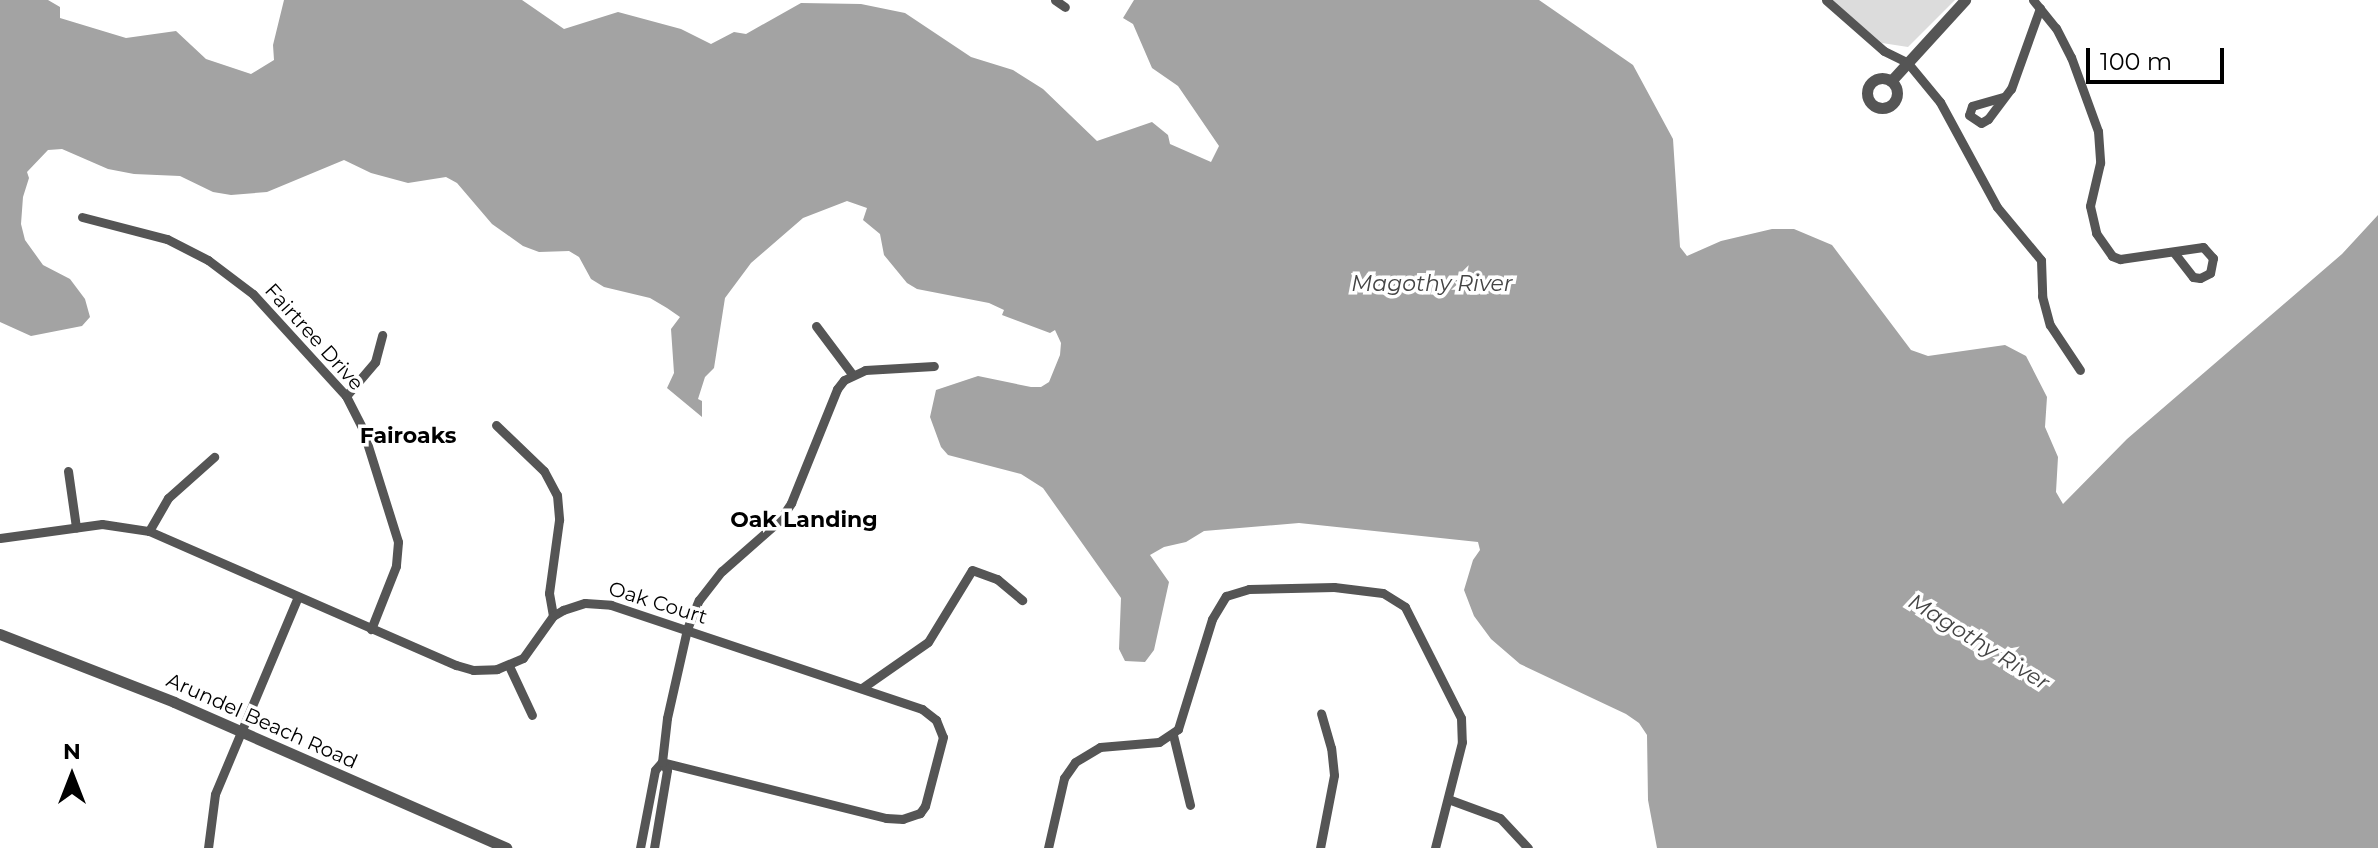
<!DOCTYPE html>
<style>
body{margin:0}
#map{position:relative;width:2378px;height:848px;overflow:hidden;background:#fff;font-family:Montserrat,sans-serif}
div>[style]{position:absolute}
.green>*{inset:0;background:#dcdcdc}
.water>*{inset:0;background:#a3a3a3}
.minor>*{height:9px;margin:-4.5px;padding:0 4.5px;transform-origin:4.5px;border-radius:4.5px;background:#555}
.tertiary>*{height:11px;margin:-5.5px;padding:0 5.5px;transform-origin:5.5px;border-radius:5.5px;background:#555}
.tertiary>.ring{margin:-5.5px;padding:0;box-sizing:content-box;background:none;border:11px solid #555;border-radius:50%}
span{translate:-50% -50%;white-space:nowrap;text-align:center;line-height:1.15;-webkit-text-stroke:7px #fff;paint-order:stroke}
.street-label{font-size:20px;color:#000}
.water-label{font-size:22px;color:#444;font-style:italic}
.neighbourhood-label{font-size:22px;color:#000;font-weight:700}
.north{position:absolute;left:32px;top:736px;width:80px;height:80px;-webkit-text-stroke:6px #fff;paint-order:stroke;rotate:0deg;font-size:22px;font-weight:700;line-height:32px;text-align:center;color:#000}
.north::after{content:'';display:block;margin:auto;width:28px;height:36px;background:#000;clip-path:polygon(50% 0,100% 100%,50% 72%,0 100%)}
.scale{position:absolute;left:2086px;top:48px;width:138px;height:36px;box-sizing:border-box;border:4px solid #000;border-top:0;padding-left:10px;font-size:24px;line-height:28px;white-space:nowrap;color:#000;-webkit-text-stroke:6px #fff;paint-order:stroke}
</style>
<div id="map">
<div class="green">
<i style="clip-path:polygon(1831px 0,1955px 0,1908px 47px,1882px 43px)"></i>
</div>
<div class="water">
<i style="clip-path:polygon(0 0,48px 0,60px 7px,60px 18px,126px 38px,176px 31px,206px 59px,251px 74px,274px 60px,273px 45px,284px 0,522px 0,564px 29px,618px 12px,681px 29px,711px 44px,734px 32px,746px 34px,801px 3px,861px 4px,905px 13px,971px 57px,1013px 70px,1043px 89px,1097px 141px,1152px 122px,1168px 135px,1170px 144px,1211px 162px,1219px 146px,1178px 86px,1152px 68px,1133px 24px,1123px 18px,1134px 0,1539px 0,1633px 65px,1673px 139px,1680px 247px,1687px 256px,1721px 241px,1772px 229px,1794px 229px,1832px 245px,1911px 350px,1928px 356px,2005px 345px,2026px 356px,2047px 397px,2045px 427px,2058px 457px,2056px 492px,2063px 504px,2127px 439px,2342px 254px,2378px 215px,2378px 848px,1657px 848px,1648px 800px,1647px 735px,1639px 723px,1626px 714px,1520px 664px,1491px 639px,1474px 616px,1464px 590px,1473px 560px,1480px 550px,1478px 542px,1299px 523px,1204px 531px,1186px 542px,1164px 547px,1150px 555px,1169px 582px,1154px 650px,1145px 662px,1125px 661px,1119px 649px,1121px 598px,1043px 488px,1021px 474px,948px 455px,941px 447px,930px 417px,936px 390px,978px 376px,1031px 387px,1041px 387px,1049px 382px,1060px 355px,1061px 343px,1055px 330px,1050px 333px,1002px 315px,1004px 310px,989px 303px,917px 289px,907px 283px,884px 255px,880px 234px,863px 220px,867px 208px,847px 201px,803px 218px,751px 263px,725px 298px,714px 368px,705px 377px,698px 399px,702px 401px,702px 417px,667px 388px,674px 373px,671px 329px,680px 317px,667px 308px,650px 298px,604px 287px,591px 279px,579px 257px,569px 251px,539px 252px,523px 246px,492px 224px,457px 183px,446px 177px,408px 183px,371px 173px,344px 160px,267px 192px,231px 195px,213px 192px,180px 176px,134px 174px,108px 169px,62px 149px,48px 150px,27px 172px,29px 178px,23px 197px,21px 224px,25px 240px,43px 265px,70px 279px,85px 299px,90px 317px,82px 326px,31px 336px,0 322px)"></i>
</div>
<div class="minor">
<i style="left:1055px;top:0;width:12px;rotate:35deg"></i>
<i style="left:1826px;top:0;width:77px;rotate:41.3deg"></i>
<i style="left:1884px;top:51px;width:25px;rotate:26deg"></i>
<i style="left:1907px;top:62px;width:52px;rotate:50.5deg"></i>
<i style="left:1940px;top:102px;width:119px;rotate:61.5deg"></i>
<i style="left:1997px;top:207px;width:69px;rotate:50.3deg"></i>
<i style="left:2041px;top:260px;width:36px;rotate:88deg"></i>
<i style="left:2042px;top:296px;width:30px;rotate:75deg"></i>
<i style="left:2050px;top:325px;width:54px;rotate:56.3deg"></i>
<i style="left:2033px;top:0;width:36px;rotate:51deg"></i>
<i style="left:2056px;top:28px;width:33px;rotate:63deg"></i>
<i style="left:2071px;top:57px;width:79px;rotate:70deg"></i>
<i style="left:2098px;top:131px;width:32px;rotate:86deg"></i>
<i style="left:2100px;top:163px;width:44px;rotate:103.1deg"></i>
<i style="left:2090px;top:206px;width:28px;rotate:77deg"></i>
<i style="left:2096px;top:233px;width:28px;rotate:55deg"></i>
<i style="left:2112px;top:256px;width:9px;rotate:21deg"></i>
<i style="left:2120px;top:259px;width:84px;rotate:-8.2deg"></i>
<i style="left:2203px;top:247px;width:15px;rotate:48deg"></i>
<i style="left:2213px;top:258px;width:15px;rotate:101deg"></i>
<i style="left:2210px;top:273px;width:11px;rotate:153deg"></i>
<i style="left:2200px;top:278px;width:7px;rotate:-172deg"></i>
<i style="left:2193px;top:277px;width:31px;rotate:-128deg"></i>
<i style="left:2003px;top:97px;width:32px;rotate:164deg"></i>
<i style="left:1972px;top:106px;width:9px;rotate:108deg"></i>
<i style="left:1969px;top:115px;width:14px;rotate:34deg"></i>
<i style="left:1981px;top:123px;width:8px;rotate:-30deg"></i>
<i style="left:1988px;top:119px;width:38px;rotate:-53deg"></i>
<i style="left:2011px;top:89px;width:86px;rotate:-70.3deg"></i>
<i style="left:82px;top:217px;width:88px;rotate:14.5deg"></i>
<i style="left:167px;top:239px;width:46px;rotate:27.1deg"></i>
<i style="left:208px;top:260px;width:56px;rotate:37.1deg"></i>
<i style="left:253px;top:294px;width:138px;rotate:47.6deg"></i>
<i style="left:346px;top:396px;width:38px;rotate:63deg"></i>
<i style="left:363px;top:430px;width:117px;rotate:72.6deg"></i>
<i style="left:398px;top:542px;width:24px;rotate:95deg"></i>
<i style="left:396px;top:566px;width:68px;rotate:111.6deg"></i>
<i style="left:816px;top:326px;width:60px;rotate:53.1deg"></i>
<i style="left:346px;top:396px;width:45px;rotate:-49.5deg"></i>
<i style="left:375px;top:362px;width:28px;rotate:-75deg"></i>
<i style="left:496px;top:425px;width:66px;rotate:43.8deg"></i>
<i style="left:544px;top:471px;width:27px;rotate:62deg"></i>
<i style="left:557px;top:495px;width:25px;rotate:85deg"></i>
<i style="left:559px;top:520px;width:74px;rotate:97.8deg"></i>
<i style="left:549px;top:593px;width:23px;rotate:80deg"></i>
<i style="left:68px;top:471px;width:57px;rotate:81.9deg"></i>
<i style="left:149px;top:531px;width:38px;rotate:-60deg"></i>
<i style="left:168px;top:498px;width:62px;rotate:-41.7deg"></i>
<i style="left:0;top:538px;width:103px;rotate:-7.8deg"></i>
<i style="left:102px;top:524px;width:48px;rotate:8.5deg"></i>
<i style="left:149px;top:531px;width:335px;rotate:23.6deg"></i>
<i style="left:456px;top:665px;width:18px;rotate:16deg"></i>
<i style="left:473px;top:670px;width:24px;rotate:-2deg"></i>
<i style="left:497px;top:669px;width:28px;rotate:-23deg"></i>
<i style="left:523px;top:658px;width:52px;rotate:-54.5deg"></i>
<i style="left:553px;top:616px;width:12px;rotate:-31deg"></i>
<i style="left:563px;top:610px;width:23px;rotate:-18deg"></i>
<i style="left:585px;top:603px;width:26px;rotate:4deg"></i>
<i style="left:611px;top:605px;width:328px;rotate:18.5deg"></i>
<i style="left:922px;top:709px;width:18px;rotate:38deg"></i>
<i style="left:936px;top:720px;width:18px;rotate:68deg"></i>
<i style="left:943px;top:737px;width:71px;rotate:104.6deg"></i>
<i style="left:925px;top:806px;width:9px;rotate:126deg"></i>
<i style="left:920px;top:813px;width:18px;rotate:161deg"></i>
<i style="left:903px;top:819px;width:17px;rotate:-177deg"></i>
<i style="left:886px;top:818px;width:231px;rotate:-166deg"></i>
<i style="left:509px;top:666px;width:54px;rotate:64.9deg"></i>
<i style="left:862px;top:688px;width:80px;rotate:-34.9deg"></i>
<i style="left:928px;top:642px;width:84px;rotate:-58.6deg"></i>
<i style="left:972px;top:570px;width:27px;rotate:20deg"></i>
<i style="left:997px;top:579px;width:33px;rotate:40deg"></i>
<i style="left:1173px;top:735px;width:72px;rotate:76.3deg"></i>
<i style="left:1448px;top:799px;width:55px;rotate:20.1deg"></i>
<i style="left:1500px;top:818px;width:41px;rotate:47deg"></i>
<i style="left:208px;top:848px;width:54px;rotate:-82.6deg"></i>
<i style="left:215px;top:794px;width:214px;rotate:-67.2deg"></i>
<i style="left:640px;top:848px;width:79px;rotate:-79.1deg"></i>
<i style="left:655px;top:770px;width:11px;rotate:-49deg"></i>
<i style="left:654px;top:848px;width:79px;rotate:-80.5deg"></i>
<i style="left:667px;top:770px;width:9px;rotate:-122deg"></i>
<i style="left:662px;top:762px;width:44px;rotate:-83.5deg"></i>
<i style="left:667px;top:718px;width:91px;rotate:-77.3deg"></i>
<i style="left:687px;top:629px;width:31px;rotate:-68deg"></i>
<i style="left:699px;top:600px;width:37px;rotate:-52deg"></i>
<i style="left:722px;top:571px;width:76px;rotate:-41.3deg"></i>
<i style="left:779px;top:521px;width:22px;rotate:-56deg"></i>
<i style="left:791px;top:503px;width:123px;rotate:-68deg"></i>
<i style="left:837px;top:389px;width:11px;rotate:-52deg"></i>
<i style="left:844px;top:380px;width:23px;rotate:-25deg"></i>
<i style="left:865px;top:370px;width:69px;rotate:-3.3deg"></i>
<i style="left:1048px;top:848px;width:72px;rotate:-77.1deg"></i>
<i style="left:1064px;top:778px;width:19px;rotate:-55deg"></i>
<i style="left:1075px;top:762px;width:29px;rotate:-31deg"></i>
<i style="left:1100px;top:747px;width:59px;rotate:-4.8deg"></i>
<i style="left:1159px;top:742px;width:23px;rotate:-34deg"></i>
<i style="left:1178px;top:729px;width:115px;rotate:-72.8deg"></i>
<i style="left:1212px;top:619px;width:27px;rotate:-59deg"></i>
<i style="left:1226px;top:596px;width:24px;rotate:-17deg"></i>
<i style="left:1249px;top:589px;width:85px;rotate:-1.3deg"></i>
<i style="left:1334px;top:587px;width:49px;rotate:7deg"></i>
<i style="left:1383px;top:593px;width:26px;rotate:32deg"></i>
<i style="left:1405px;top:607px;width:124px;rotate:63.2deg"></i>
<i style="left:1461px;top:718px;width:24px;rotate:88deg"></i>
<i style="left:1462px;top:742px;width:109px;rotate:104.3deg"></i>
<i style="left:1320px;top:848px;width:74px;rotate:-79.1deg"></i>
<i style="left:1334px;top:775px;width:27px;rotate:-96deg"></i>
<i style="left:1331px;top:748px;width:36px;rotate:-106deg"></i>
</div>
<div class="tertiary">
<i class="ring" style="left:1867px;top:78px;width:19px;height:19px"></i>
<i style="left:1891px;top:81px;width:110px;rotate:-47.6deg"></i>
<i style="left:0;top:634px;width:187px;rotate:21.3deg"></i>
<i style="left:174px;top:702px;width:363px;rotate:23.7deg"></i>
</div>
<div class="street-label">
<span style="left:314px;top:337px;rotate:48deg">Fairtree Drive</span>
<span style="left:658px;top:603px;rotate:17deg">Oak Court</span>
<span style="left:262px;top:721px;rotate:24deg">Arundel Beach Road</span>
</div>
<div class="water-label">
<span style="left:1432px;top:284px">Magothy River</span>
<span style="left:1979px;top:642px;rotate:32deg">Magothy River</span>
</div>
<div class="neighbourhood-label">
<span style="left:408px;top:436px">Fairoaks</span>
<span style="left:804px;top:520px">Oak Landing</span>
</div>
<div class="north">N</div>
<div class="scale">100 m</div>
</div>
